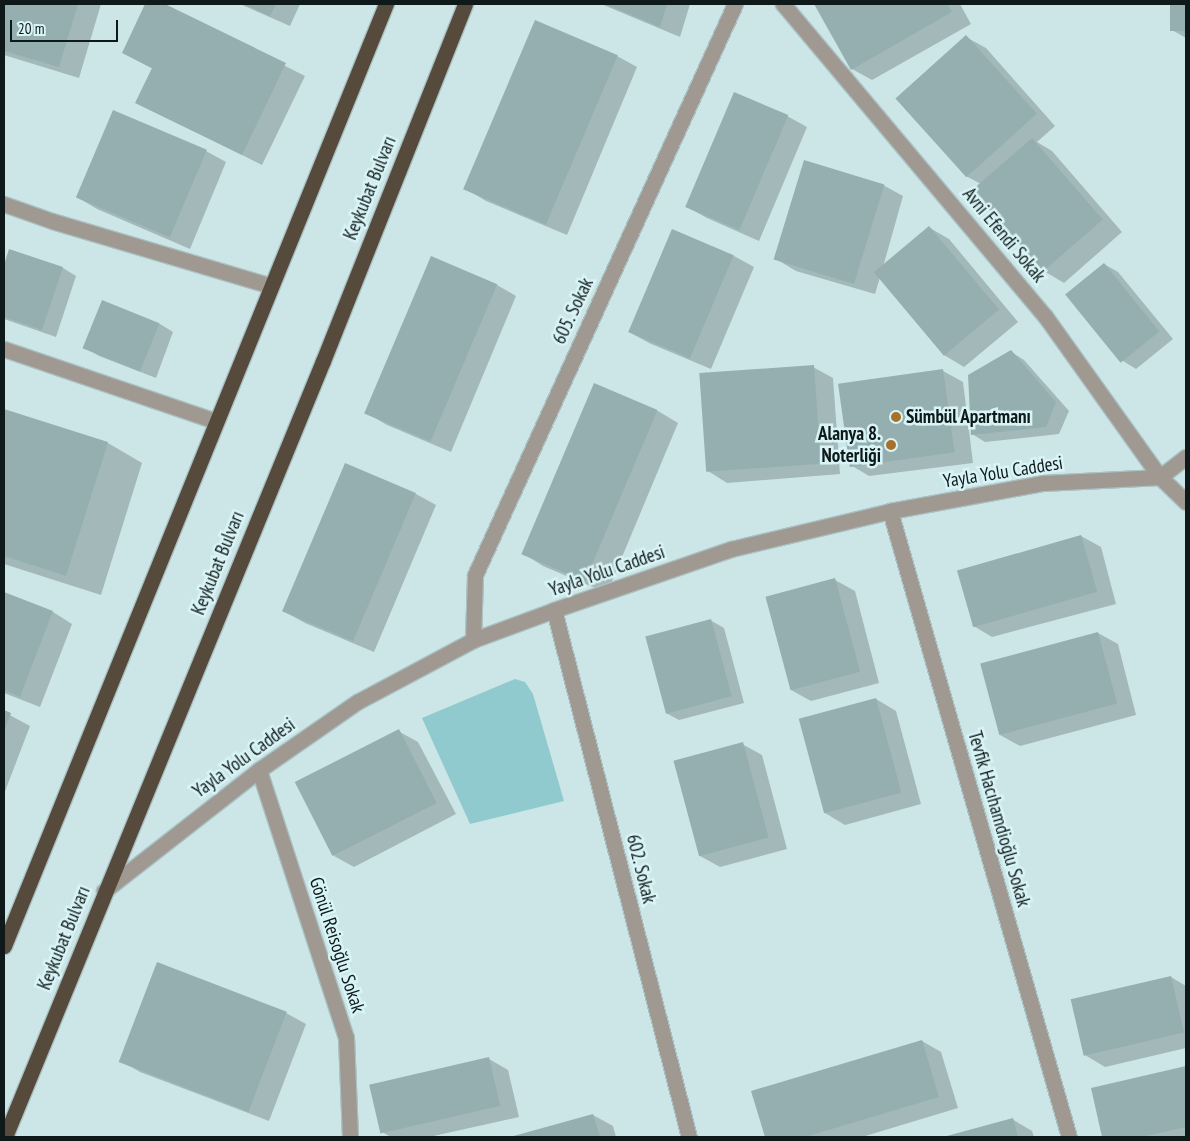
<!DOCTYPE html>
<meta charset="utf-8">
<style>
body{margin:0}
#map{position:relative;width:1190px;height:1141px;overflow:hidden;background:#cce6e8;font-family:"PT Sans Narrow",sans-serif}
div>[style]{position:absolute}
.green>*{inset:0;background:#91cace}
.shadow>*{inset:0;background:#0003}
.building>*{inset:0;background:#95afb1;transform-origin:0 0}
.roads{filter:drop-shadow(1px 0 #aac1c3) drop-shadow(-1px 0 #aac1c3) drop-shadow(0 1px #aac1c3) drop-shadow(0 -1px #aac1c3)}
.minor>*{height:15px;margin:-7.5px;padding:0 7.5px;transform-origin:7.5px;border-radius:7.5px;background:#9f9992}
.highway>*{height:15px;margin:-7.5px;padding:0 7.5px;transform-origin:7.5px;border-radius:7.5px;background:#564a3c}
.dots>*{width:14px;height:14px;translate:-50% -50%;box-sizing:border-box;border:2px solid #d9f4f6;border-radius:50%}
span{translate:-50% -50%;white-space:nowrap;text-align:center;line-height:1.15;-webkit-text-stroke:5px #d9f4f6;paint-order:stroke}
.street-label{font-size:19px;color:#0f191a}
.poi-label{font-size:19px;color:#0f191a;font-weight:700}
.left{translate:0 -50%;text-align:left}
.right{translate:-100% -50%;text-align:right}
.frame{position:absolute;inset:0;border:5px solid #0f191a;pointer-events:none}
.scale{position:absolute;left:10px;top:20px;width:108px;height:22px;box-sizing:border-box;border:2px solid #0f191a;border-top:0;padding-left:6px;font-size:15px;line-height:18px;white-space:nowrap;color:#0f191a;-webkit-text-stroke:4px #d9f4f6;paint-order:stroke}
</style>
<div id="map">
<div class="green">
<i style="clip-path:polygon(515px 679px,525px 682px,533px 694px,564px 801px,470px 824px,422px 718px)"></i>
</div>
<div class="shadow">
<i style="clip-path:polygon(4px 4px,101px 4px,79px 78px,4px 55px)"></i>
<i style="clip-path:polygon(147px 4px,162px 4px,305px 76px,262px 165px,137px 102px,153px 69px,123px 53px)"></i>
<i style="clip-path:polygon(240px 4px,300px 4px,290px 26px)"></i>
<i style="clip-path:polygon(601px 4px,690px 4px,680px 37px)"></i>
<i style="clip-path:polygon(815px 4px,960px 4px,971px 24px,872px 80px,852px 69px)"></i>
<i style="clip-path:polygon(1171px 4px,1186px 4px,1186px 38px,1172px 30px)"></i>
<i style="clip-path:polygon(966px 37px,986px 48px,1055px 126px,1037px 142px,1052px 151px,1122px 232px,1064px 283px,1044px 271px,974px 190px,981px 184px,966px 176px)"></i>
<i style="clip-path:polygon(617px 56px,637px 67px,567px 235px,486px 201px,466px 189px)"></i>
<i style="clip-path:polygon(787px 116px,807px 127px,759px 241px,707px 218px,687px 207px)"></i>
<i style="clip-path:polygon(206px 151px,226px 162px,190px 249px,97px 209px,77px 197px)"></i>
<i style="clip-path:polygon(883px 185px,903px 196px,883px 267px,930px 228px,949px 239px,1018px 322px,964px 367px,944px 355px,880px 277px,875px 294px,796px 271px,776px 259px)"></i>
<i style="clip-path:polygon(672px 230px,734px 256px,754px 267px,711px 369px,649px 343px,629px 332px)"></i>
<i style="clip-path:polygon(10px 250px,63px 268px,76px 276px,56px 337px,4px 319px,4px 269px)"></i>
<i style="clip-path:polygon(431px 257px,497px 285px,516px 296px,451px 452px,387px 425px,367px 413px)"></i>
<i style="clip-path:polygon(1104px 264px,1118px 272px,1173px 339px,1136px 369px,1123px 361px)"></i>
<i style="clip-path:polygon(103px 302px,160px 324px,173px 332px,156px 378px,99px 356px,86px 348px)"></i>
<i style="clip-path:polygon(1011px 352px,1024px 360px,1069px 411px,1059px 434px,985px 442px,972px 434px)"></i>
<i style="clip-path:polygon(813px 367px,833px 378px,840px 474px,727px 483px,708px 471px)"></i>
<i style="clip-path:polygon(943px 371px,963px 382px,973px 463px,869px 476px,849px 464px)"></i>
<i style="clip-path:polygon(594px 385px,658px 411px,678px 423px,607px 593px,543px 566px,524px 554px)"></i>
<i style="clip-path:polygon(4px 410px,108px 443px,142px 463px,101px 595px,4px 564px)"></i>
<i style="clip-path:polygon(346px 465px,416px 494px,436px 505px,374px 652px,305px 623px,285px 612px)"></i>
<i style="clip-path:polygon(1081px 536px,1101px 547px,1116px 604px,992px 637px,972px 625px)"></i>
<i style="clip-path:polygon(835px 580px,855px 591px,879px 683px,811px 701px,791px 690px)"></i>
<i style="clip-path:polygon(4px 593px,53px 612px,72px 624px,40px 707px,4px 693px)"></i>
<i style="clip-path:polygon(710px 620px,724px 628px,744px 703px,679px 720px,666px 713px)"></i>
<i style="clip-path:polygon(1098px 633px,1118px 644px,1136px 715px,1020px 746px,1000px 735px)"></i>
<i style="clip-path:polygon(876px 699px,896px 711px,921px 804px,845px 825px,825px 813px)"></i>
<i style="clip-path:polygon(4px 712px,30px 726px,4px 794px)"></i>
<i style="clip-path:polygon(398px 731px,418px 742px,456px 814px,354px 867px,334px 856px)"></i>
<i style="clip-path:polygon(742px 744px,762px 755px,787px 849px,720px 867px,700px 856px)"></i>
<i style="clip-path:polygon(1171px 977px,1186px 986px,1186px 1048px,1105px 1067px,1085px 1055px)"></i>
<i style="clip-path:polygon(286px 1013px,306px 1024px,269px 1121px,140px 1072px,121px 1061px)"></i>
<i style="clip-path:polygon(922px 1041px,941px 1052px,958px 1108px,862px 1137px,766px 1137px,753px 1092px)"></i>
<i style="clip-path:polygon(489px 1059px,508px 1070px,519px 1117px,429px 1137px,391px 1137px,382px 1132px)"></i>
<i style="clip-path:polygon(1186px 1068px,1186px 1137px,1104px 1137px,1093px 1089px)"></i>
<i style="clip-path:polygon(593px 1115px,613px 1126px,616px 1137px,512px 1137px)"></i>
<i style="clip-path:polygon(1012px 1119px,1032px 1131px,1034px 1137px,945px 1137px)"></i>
</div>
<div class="building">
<i style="clip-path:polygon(4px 4px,78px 4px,59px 67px,4px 51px)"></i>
<i style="clip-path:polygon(145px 4px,165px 4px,286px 63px,242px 155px,135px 103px,152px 68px,122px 53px)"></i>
<i style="clip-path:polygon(243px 4px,276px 4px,270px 16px)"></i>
<i style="clip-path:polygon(605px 4px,667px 4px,660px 27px)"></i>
<i style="clip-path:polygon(814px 4px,947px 4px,952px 12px,851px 70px)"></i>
<i style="left:1170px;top:4px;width:16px;height:27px"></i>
<i style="left:535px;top:20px;width:90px;height:184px;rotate:23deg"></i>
<i style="left:966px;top:35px;width:106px;height:95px;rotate:48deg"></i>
<i style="left:734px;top:92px;width:59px;height:125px;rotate:23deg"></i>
<i style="left:113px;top:110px;width:102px;height:95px;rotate:23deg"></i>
<i style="left:1032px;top:138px;width:108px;height:79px;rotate:49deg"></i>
<i style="left:804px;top:160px;width:84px;height:104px;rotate:17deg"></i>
<i style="left:929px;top:226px;width:109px;height:72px;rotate:50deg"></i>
<i style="left:672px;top:229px;width:67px;height:112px;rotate:23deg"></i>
<i style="clip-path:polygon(9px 249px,63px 267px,42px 330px,4px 317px,4px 265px)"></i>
<i style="left:431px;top:256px;width:72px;height:171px;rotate:23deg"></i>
<i style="left:1104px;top:263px;width:88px;height:50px;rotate:51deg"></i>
<i style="left:102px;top:300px;width:62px;height:52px;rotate:22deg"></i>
<i style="clip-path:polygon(1011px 350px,1056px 402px,1046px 427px,971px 435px,968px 375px)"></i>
<i style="left:814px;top:365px;width:99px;height:115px;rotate:86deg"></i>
<i style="left:943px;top:369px;width:84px;height:106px;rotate:82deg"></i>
<i style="left:594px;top:383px;width:69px;height:186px;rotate:23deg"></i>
<i style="clip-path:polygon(4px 409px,108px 442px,66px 576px,4px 556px)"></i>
<i style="left:345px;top:463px;width:77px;height:161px;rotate:23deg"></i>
<i style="left:1081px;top:535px;width:59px;height:129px;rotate:74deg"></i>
<i style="left:835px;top:578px;width:97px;height:72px;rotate:75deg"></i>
<i style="clip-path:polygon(4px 592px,53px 611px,20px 697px,4px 690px)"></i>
<i style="left:711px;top:619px;width:80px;height:68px;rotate:75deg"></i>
<i style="left:1098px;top:632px;width:74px;height:122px;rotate:75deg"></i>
<i style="left:876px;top:698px;width:98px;height:80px;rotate:75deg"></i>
<i style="clip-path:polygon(4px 710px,11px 713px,4px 731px)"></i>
<i style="left:399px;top:729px;width:83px;height:117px;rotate:63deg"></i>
<i style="left:743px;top:742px;width:99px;height:72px;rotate:75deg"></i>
<i style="left:157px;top:962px;width:139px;height:107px;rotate:21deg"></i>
<i style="left:1171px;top:976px;width:58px;height:103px;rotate:77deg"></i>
<i style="clip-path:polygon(922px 1040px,939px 1097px,805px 1137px,765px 1137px,751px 1091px)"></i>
<i style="left:489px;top:1057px;width:50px;height:123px;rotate:77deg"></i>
<i style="clip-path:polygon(1186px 1066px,1186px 1127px,1141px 1137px,1102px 1137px,1091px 1088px)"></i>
<i style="clip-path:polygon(593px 1114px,600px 1137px,510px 1137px)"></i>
<i style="clip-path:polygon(1013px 1118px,1018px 1137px,943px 1137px)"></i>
</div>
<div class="roads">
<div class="minor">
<i style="left:783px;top:4px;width:407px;rotate:50deg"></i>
<i style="left:1045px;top:316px;width:198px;rotate:54.5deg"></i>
<i style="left:1160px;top:477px;width:33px;rotate:-38deg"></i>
<i style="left:4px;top:204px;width:51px;rotate:19.5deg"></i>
<i style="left:52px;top:221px;width:228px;rotate:16.5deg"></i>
<i style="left:4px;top:349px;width:224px;rotate:18.8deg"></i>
<i style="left:890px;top:511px;width:651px;rotate:74.04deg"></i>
<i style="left:554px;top:610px;width:544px;rotate:75.63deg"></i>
<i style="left:473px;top:640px;width:65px;rotate:-88.2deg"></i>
<i style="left:475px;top:575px;width:627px;rotate:-65.52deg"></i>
<i style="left:259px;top:770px;width:281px;rotate:72deg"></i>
<i style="left:346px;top:1037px;width:100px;rotate:87.7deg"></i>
<i style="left:104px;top:891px;width:197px;rotate:-38deg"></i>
<i style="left:259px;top:770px;width:119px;rotate:-34.8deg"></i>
<i style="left:357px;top:702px;width:132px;rotate:-28.1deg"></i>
<i style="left:473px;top:640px;width:86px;rotate:-20.3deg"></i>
<i style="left:554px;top:610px;width:187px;rotate:-19deg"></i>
<i style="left:731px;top:549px;width:163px;rotate:-13.4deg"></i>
<i style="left:890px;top:511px;width:156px;rotate:-10.4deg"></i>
<i style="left:1043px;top:483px;width:117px;rotate:-2.9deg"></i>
<i style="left:1160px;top:477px;width:36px;rotate:44deg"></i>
</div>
<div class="highway">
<i style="left:4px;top:946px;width:1017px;rotate:-67.93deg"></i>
<i style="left:5px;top:1137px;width:839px;rotate:-67.72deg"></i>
<i style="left:323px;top:361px;width:384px;rotate:-68.3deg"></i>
</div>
</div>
<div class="dots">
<i style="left:896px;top:417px;background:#a6722b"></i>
<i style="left:891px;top:445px;background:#a6722b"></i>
</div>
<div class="street-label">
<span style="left:370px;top:188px;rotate:-68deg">Keykubat Bulvarı</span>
<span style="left:1004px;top:235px;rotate:50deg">Avni Efendi Sokak</span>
<span style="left:573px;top:311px;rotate:-65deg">605. Sokak</span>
<span style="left:1003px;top:472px;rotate:-9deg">Yayla Yolu Caddesi</span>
<span style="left:218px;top:563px;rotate:-68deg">Keykubat Bulvarı</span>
<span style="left:607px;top:571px;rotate:-19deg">Yayla Yolu Caddesi</span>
<span style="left:244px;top:758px;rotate:-36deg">Yayla Yolu Caddesi</span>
<span style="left:999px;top:819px;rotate:74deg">Tevfik Hacıhamdioğlu Sokak</span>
<span style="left:641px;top:869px;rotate:76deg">602. Sokak</span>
<span style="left:64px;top:938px;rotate:-68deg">Keykubat Bulvarı</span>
<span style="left:337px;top:945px;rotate:72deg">Gönül Reisoğlu Sokak</span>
</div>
<div class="poi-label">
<span class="left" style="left:906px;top:417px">Sümbül Apartmanı</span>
<span class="right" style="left:881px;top:445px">Alanya 8.<br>Noterliği</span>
</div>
<div class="frame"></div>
<div class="scale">20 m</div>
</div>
